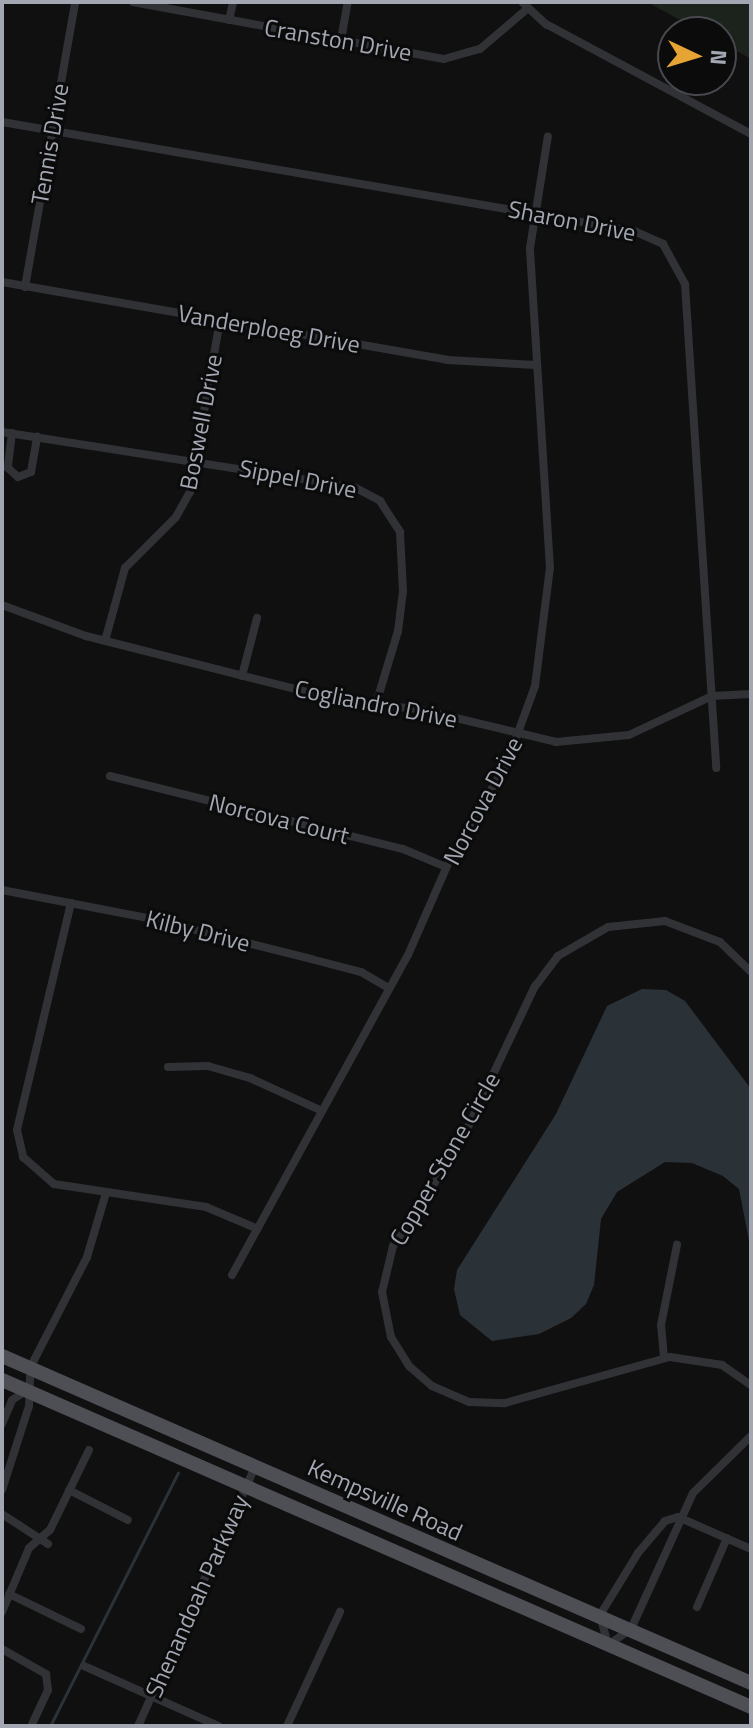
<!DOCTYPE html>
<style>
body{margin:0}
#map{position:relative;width:753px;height:1728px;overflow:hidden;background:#101011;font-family:"Titillium Web",sans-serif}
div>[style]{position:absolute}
.green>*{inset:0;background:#1c231d}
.water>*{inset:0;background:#2a3238}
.stream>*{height:3px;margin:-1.5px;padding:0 1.5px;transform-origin:1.5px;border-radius:1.5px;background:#2a3238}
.street>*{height:8px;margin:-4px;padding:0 4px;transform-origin:4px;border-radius:4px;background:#313236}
.primary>*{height:14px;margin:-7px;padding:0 7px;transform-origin:7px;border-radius:7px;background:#4d4f55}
span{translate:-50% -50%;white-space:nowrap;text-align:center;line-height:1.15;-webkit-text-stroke:6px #0b0b0c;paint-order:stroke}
.street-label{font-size:24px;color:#a2a7b1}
.frame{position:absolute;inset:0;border:4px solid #a2a7b1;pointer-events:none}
.north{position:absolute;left:657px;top:16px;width:80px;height:80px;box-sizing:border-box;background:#0b0b0c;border:2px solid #47494e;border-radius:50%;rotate:94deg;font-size:22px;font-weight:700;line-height:32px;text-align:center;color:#a2a7b1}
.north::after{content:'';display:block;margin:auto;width:28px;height:36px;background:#e5a434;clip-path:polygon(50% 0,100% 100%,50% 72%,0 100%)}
</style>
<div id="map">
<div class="green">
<i style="clip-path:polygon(647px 2px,751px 2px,751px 59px,721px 42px,721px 32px,702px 32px)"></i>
</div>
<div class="water">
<i style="clip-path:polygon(642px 989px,666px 990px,685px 1001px,751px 1089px,751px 1251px,739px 1189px,723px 1176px,692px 1163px,665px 1162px,617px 1192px,601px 1219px,594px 1285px,586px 1304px,571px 1318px,539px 1334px,492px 1341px,460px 1315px,454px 1289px,457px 1270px,556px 1114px,607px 1006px)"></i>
</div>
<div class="stream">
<i style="left:50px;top:1726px;width:284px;rotate:-63.2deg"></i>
</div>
<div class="street">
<i style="left:133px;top:2px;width:316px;rotate:10.4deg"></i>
<i style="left:444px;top:59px;width:37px;rotate:-16deg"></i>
<i style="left:480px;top:49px;width:62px;rotate:-40.4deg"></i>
<i style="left:522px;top:2px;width:33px;rotate:43deg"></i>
<i style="left:546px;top:24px;width:233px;rotate:28.2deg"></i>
<i style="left:229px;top:20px;width:18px;rotate:-77deg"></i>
<i style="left:341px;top:40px;width:39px;rotate:-80deg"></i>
<i style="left:2px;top:122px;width:641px;rotate:9.79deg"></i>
<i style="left:634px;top:231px;width:32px;rotate:24deg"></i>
<i style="left:663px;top:244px;width:46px;rotate:61.2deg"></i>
<i style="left:685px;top:284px;width:485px;rotate:86.3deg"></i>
<i style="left:2px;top:282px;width:452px;rotate:9.9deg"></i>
<i style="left:447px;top:360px;width:89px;rotate:3.2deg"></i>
<i style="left:25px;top:287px;width:289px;rotate:-80deg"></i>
<i style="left:2px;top:432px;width:356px;rotate:8.9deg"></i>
<i style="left:354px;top:487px;width:30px;rotate:28deg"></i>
<i style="left:380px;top:501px;width:37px;rotate:57deg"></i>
<i style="left:400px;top:532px;width:59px;rotate:87.1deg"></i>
<i style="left:403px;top:591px;width:40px;rotate:97.1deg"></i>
<i style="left:398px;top:631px;width:76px;rotate:106.8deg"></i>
<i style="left:12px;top:433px;width:35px;rotate:97deg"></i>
<i style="left:8px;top:468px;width:13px;rotate:42deg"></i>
<i style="left:18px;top:477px;width:14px;rotate:-21deg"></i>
<i style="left:31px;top:472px;width:36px;rotate:-80deg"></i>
<i style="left:2px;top:605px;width:90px;rotate:20.3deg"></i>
<i style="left:86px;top:636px;width:269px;rotate:14.2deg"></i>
<i style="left:347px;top:702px;width:71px;rotate:5.6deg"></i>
<i style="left:418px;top:709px;width:142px;rotate:13.4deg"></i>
<i style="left:556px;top:742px;width:73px;rotate:-5.5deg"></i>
<i style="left:629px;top:735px;width:92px;rotate:-25.2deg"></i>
<i style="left:712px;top:696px;width:39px;rotate:-3deg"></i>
<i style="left:105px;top:641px;width:76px;rotate:-74.7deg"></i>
<i style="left:125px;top:568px;width:72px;rotate:-45deg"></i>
<i style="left:176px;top:517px;width:29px;rotate:-61deg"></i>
<i style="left:190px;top:492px;width:175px;rotate:-80.1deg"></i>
<i style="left:242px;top:676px;width:60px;rotate:-75.5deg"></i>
<i style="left:110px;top:776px;width:302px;rotate:14deg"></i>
<i style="left:403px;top:849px;width:47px;rotate:22.7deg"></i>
<i style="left:2px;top:890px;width:149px;rotate:10.9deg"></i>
<i style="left:148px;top:918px;width:168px;rotate:14.1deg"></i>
<i style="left:311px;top:959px;width:52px;rotate:14.6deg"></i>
<i style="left:361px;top:972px;width:32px;rotate:30deg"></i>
<i style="left:71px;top:903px;width:233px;rotate:103.4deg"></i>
<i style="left:17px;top:1130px;width:28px;rotate:77deg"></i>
<i style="left:23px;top:1157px;width:41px;rotate:41.1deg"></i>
<i style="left:54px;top:1184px;width:154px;rotate:8.6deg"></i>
<i style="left:206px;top:1207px;width:56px;rotate:22.9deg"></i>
<i style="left:751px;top:972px;width:43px;rotate:-135.9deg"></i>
<i style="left:720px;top:942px;width:59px;rotate:-159.1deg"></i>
<i style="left:665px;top:921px;width:57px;rotate:174deg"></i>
<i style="left:608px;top:927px;width:58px;rotate:149.9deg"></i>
<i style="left:558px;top:956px;width:38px;rotate:127deg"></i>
<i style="left:535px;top:986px;width:175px;rotate:115.4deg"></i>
<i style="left:460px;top:1144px;width:122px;rotate:123.3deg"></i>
<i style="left:393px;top:1246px;width:47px;rotate:103.4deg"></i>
<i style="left:382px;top:1292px;width:46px;rotate:78.7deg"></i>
<i style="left:391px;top:1337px;width:34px;rotate:58deg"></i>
<i style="left:409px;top:1366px;width:30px;rotate:41deg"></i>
<i style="left:432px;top:1386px;width:40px;rotate:23.4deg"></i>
<i style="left:469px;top:1402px;width:36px;rotate:2deg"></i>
<i style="left:505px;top:1403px;width:171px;rotate:-15.6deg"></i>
<i style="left:670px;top:1357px;width:53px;rotate:8.7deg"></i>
<i style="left:722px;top:1365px;width:35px;rotate:35deg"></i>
<i style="left:168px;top:1067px;width:40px;rotate:-1.4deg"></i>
<i style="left:208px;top:1066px;width:44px;rotate:15.9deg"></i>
<i style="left:250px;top:1078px;width:79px;rotate:24.6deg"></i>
<i style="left:232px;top:1275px;width:365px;rotate:-61.2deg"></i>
<i style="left:408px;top:955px;width:109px;rotate:-66.3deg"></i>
<i style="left:452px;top:855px;width:107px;rotate:-59.1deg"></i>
<i style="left:507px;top:763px;width:82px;rotate:-70deg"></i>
<i style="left:535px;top:686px;width:119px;rotate:-82.8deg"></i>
<i style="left:550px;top:568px;width:321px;rotate:-93.6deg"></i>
<i style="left:530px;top:248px;width:113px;rotate:-80.9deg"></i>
<i style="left:664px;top:1358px;width:33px;rotate:-95deg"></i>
<i style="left:661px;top:1325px;width:82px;rotate:-78.7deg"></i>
<i style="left:2px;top:1424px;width:26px;rotate:-67deg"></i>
<i style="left:12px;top:1400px;width:17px;rotate:-33deg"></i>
<i style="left:2px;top:1490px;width:88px;rotate:-72.2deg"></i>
<i style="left:29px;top:1406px;width:38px;rotate:-88deg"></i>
<i style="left:30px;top:1368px;width:125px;rotate:-62.8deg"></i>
<i style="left:87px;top:1257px;width:67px;rotate:-73.5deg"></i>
<i style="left:69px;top:1490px;width:66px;rotate:27deg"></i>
<i style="left:2px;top:1514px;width:55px;rotate:33.1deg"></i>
<i style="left:678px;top:1517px;width:14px;rotate:163deg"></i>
<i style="left:665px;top:1521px;width:42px;rotate:130.2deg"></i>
<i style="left:638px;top:1553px;width:73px;rotate:121.5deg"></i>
<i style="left:600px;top:1615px;width:31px;rotate:75deg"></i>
<i style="left:608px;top:1645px;width:28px;rotate:-35deg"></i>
<i style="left:631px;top:1629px;width:149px;rotate:-65.5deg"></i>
<i style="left:693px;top:1493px;width:81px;rotate:-44.5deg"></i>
<i style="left:678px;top:1517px;width:80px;rotate:23.7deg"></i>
<i style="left:9px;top:1594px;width:80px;rotate:25.9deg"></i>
<i style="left:697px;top:1607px;width:75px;rotate:-66.5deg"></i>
<i style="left:2px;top:1612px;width:69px;rotate:-67.1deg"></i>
<i style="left:29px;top:1548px;width:28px;rotate:-41deg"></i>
<i style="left:50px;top:1530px;width:89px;rotate:-64deg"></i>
<i style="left:2px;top:1649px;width:51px;rotate:29.6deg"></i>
<i style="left:46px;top:1674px;width:16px;rotate:83deg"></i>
<i style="left:48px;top:1690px;width:40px;rotate:115deg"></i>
<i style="left:84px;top:1666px;width:147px;rotate:24.1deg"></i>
<i style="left:138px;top:1726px;width:284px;rotate:-65.7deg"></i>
<i style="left:287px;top:1726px;width:126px;rotate:-65.1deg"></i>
</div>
<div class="primary">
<i style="left:2px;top:1356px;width:817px;rotate:23.59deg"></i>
<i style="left:2px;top:1380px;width:817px;rotate:23.59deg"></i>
</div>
<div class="street-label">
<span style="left:338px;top:40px;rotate:10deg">Cranston Drive</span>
<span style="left:50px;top:144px;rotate:-80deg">Tennis Drive</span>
<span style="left:572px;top:221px;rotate:11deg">Sharon Drive</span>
<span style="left:269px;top:329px;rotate:10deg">Vanderploeg Drive</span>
<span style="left:201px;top:422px;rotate:-79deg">Boswell Drive</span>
<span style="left:298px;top:479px;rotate:11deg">Sippel Drive</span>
<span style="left:376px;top:704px;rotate:11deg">Cogliandro Drive</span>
<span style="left:483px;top:801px;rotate:-62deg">Norcova Drive</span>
<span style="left:279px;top:819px;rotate:14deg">Norcova Court</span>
<span style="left:198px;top:931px;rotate:14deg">Kilby Drive</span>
<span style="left:445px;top:1159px;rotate:-60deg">Copper Stone Circle</span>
<span style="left:385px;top:1500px;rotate:24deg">Kempsville Road</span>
<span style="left:197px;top:1596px;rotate:-66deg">Shenandoah Parkway</span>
</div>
<div class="frame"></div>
<div class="north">N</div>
</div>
